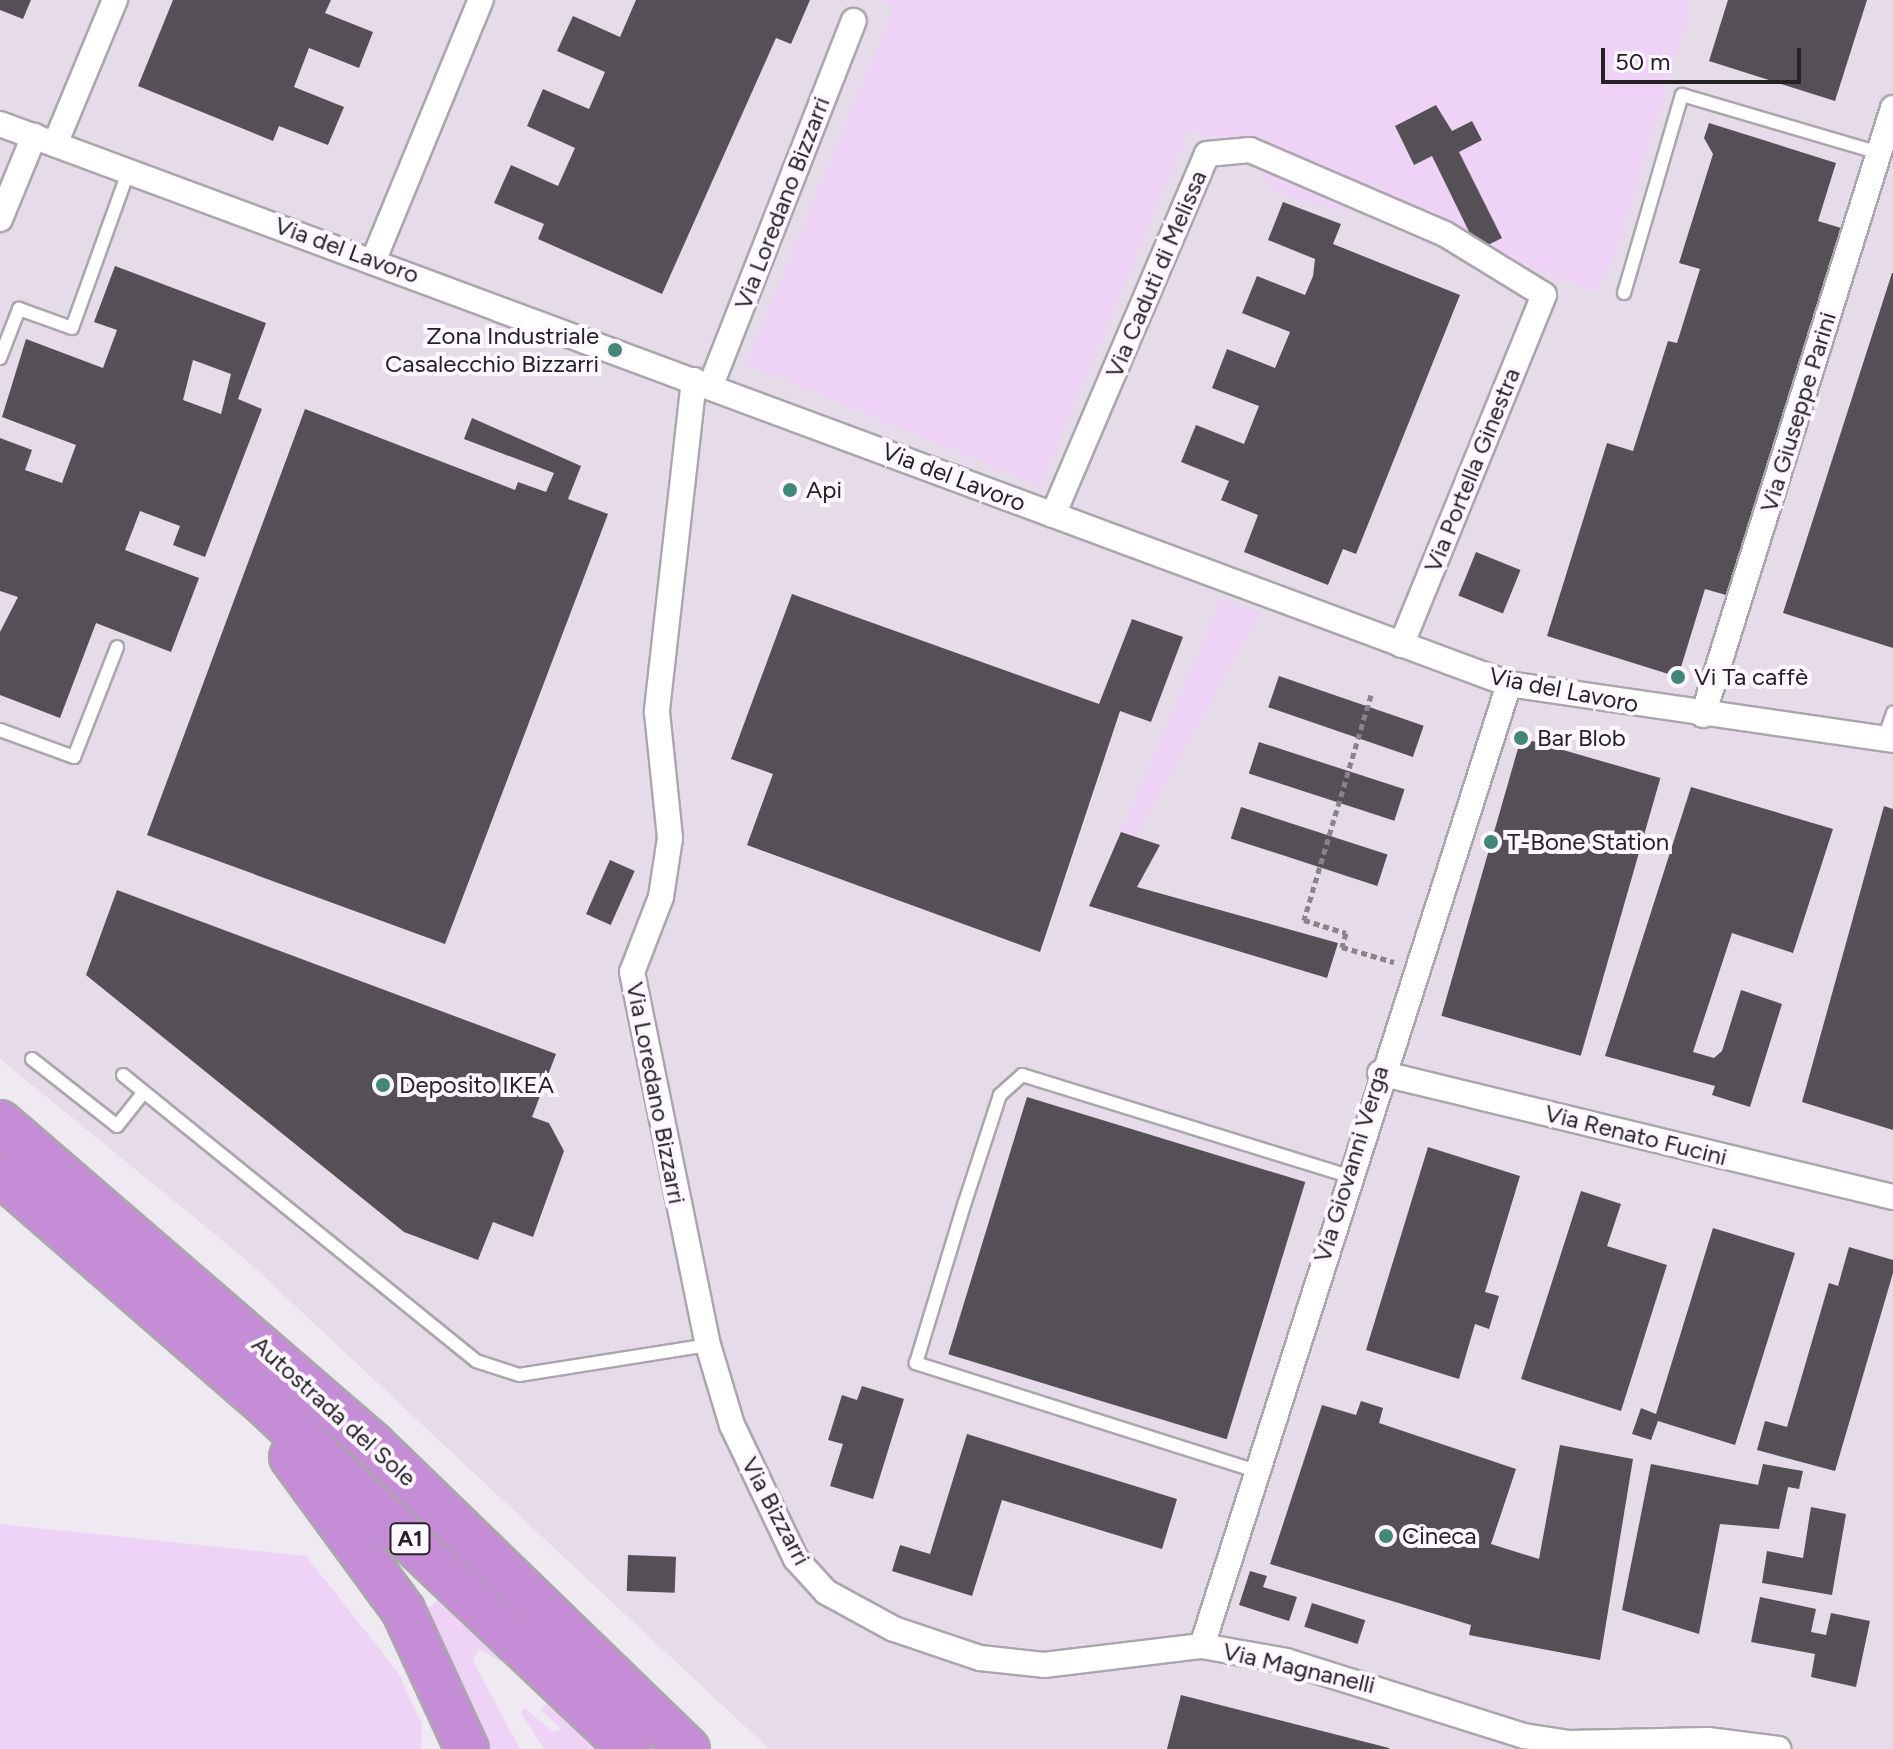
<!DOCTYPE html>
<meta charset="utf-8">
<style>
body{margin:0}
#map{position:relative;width:1893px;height:1749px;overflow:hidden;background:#efeaf1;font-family:Figtree,sans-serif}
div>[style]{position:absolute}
.built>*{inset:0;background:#e6dbe9}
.green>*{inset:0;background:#efd3f7}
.building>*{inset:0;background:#545056;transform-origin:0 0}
.path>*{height:5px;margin-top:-2.5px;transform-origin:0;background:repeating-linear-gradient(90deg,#888489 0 6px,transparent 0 10px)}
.roads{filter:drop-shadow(2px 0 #aba6ad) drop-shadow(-2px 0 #aba6ad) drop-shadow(0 2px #aba6ad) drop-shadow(0 -2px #aba6ad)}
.lane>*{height:12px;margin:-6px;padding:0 6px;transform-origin:6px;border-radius:6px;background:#fff}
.street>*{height:24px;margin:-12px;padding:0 12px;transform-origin:12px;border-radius:12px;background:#fff}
.highway>*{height:42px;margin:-21px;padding:0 21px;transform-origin:21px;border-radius:21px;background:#c58dd6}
.dots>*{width:22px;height:22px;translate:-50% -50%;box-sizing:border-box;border:4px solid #fdf7ff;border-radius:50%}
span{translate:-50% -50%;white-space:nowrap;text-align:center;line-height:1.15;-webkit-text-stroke:8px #fdf7ff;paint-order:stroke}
.shield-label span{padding:2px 6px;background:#fdf7ff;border:2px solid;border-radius:6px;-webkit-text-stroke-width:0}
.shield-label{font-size:22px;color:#242225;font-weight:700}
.street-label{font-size:24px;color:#242225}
.poi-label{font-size:24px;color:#242225}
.right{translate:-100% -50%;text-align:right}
.left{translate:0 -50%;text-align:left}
.scale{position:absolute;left:1601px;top:48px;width:200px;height:36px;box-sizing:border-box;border:4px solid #242225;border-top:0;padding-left:10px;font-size:24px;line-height:28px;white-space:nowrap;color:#242225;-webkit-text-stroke:6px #fdf7ff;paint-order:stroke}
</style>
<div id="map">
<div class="built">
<i style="clip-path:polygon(0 0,878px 0,1595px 292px,1687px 0,1893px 0,1893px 1749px,769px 1749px,244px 1258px,0 1059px)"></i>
</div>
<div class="green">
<i style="clip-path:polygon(878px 0,1687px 0,1688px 17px,1618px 247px,1596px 293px,1472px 243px,1427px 246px,1420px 222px,1379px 205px,1343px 211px,1270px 190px,1259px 157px,1190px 129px,1040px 486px,746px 364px,894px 7px)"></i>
<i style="clip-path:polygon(1221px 600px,1261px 612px,1136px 837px,1121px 832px)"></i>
<i style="clip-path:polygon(0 1524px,306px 1556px,397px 1671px,422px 1724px,421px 1749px,0 1749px)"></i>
<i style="clip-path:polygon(411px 1593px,430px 1608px,439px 1598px,514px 1669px,479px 1649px,473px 1661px,520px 1749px,482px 1749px)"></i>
<i style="clip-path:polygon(547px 1702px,594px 1749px,544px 1749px,521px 1713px,524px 1708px,554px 1732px,561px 1729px,541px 1710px)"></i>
</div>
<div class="building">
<i style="clip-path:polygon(0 0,31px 0,23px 19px,0 10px)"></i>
<i style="clip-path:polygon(173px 0,331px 0,325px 13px,373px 32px,359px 68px,309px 48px,294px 87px,344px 107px,328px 145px,279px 126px,273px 141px,138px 86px)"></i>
<i style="clip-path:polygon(636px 0,810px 0,791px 44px,776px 38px,662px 294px,538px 239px,544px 224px,494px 203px,511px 165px,558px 186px,575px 148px,527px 126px,543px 89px,589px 109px,605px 72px,557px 51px,573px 16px,620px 37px)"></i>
<i style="clip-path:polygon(1728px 0,1867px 0,1835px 101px,1709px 61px)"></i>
<i style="clip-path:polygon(1436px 105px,1452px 131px,1472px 121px,1482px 140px,1459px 152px,1502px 238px,1478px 250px,1432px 156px,1414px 165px,1395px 126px)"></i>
<i style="clip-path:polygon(1709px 123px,1836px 163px,1818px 221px,1841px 228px,1726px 595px,1705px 589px,1678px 677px,1547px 636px,1607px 443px,1633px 451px,1668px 341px,1677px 343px,1700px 269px,1679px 263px,1713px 154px,1704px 138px)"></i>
<i style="clip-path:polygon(1283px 202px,1341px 224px,1333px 244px,1460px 295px,1356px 554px,1343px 549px,1328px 585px,1244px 552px,1258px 515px,1221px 500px,1229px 481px,1181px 462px,1196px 425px,1244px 444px,1259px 406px,1212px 388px,1227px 349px,1275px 368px,1290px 332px,1242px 313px,1257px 276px,1305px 295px,1313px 276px,1315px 259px,1268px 240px)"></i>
<i style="clip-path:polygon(evenodd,115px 266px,266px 323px,238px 399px,262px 409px,205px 557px,173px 545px,180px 526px,140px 511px,125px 550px,199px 578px,171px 652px,96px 623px,60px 718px,0 695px,0 632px,18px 597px,0 591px,0 438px,32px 450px,25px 470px,62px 483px,76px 445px,2px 417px,26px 339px,103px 368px,117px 330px,94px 322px,115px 266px,193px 360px,231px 374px,221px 414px,183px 400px,193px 360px)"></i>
<i style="clip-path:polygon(1892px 273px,1893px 273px,1893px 648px,1783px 613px)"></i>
<i style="clip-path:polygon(305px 409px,515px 490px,518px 482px,546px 492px,554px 473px,464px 439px,472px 418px,581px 466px,568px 499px,608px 514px,445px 944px,147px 835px)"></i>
<i style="left:1476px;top:552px;width:48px;height:47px;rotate:22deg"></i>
<i style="clip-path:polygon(792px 594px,1099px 704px,1132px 619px,1183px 637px,1151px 722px,1120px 711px,1040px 952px,747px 845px,773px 774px,731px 759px)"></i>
<i style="left:1279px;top:676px;width:153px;height:33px;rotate:19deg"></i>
<i style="left:1521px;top:738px;width:145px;height:289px;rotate:16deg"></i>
<i style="left:1259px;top:742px;width:153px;height:33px;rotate:18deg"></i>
<i style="clip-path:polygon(1691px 787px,1833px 829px,1793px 953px,1732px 933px,1693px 1052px,1714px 1058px,1722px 1051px,1741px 990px,1782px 1004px,1750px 1107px,1712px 1095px,1715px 1086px,1605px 1056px)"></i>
<i style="clip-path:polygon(1884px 806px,1893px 809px,1893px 1130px,1802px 1102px)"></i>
<i style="left:1241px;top:807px;width:154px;height:33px;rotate:18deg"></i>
<i style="clip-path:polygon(1121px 832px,1160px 845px,1137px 887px,1338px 943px,1327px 978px,1089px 906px)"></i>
<i style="left:610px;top:860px;width:27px;height:59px;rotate:24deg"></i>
<i style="clip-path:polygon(117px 890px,556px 1054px,532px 1117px,549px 1123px,564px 1151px,533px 1237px,493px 1222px,478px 1260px,404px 1232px,86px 975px)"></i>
<i style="left:1027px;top:1097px;width:291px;height:269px;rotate:17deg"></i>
<i style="clip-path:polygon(1428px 1147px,1520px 1176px,1485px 1292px,1499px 1296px,1489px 1329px,1475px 1324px,1459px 1379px,1366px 1350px)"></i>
<i style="clip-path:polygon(1581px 1191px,1621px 1204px,1607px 1246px,1667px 1265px,1621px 1411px,1521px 1379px)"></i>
<i style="clip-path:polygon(1713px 1228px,1795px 1253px,1735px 1445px,1658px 1421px,1651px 1440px,1632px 1434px,1641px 1408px,1656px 1414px)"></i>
<i style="clip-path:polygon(1849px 1247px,1893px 1260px,1893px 1273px,1835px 1471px,1757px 1450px,1765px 1421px,1787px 1427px,1829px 1283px,1838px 1286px)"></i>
<i style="clip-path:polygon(862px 1386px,904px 1399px,873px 1499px,830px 1486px,843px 1444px,828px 1440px,842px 1395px,857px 1400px)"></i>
<i style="clip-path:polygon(1361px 1401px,1383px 1408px,1379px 1423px,1516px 1469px,1491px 1544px,1539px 1559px,1560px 1445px,1633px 1459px,1600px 1660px,1469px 1635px,1471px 1625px,1270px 1564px,1322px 1405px,1356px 1415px)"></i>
<i style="clip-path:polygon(967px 1434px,1177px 1499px,1162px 1549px,1002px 1500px,972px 1596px,892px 1571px,900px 1545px,930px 1554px)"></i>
<i style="clip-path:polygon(1651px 1464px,1758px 1485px,1763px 1464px,1803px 1471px,1799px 1489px,1788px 1487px,1779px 1529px,1720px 1524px,1699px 1634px,1622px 1610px)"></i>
<i style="clip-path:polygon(1811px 1507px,1846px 1514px,1832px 1595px,1762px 1583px,1767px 1551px,1803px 1558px)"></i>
<i style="left:628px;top:1555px;width:48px;height:36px;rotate:2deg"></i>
<i style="clip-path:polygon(1250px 1571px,1267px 1576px,1263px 1587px,1297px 1597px,1289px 1621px,1239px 1605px)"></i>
<i style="clip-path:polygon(1760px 1597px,1816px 1609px,1811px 1632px,1826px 1635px,1831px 1613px,1870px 1621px,1856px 1687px,1811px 1677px,1815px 1654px,1751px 1642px)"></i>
<i style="left:1312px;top:1603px;width:56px;height:25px;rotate:18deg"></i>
<i style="clip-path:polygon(1181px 1695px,1389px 1748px,1389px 1749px,1167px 1749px)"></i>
</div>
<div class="path">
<i style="left:1371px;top:695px;width:235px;rotate:106.6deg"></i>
<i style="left:1304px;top:920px;width:44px;rotate:17.2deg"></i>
<i style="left:1346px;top:933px;width:15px;rotate:106deg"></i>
<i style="left:1342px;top:947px;width:54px;rotate:16.1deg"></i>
</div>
<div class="roads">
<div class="lane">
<i style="left:1624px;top:293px;width:206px;rotate:-73.7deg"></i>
<i style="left:1682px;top:95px;width:205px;rotate:16.4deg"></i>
<i style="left:0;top:358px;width:53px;rotate:-68.8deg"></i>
<i style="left:19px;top:309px;width:56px;rotate:19.7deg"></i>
<i style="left:72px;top:328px;width:168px;rotate:-70.2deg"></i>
<i style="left:0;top:730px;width:79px;rotate:20deg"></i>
<i style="left:74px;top:757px;width:118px;rotate:-68.6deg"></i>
<i style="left:1884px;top:739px;width:28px;rotate:-71deg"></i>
<i style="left:32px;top:1059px;width:108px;rotate:38.2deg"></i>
<i style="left:117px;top:1126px;width:43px;rotate:-51.5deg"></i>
<i style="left:123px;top:1075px;width:454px;rotate:39deg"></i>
<i style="left:476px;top:1361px;width:45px;rotate:18deg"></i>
<i style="left:519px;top:1375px;width:191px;rotate:-9deg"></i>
<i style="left:1256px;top:1471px;width:357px;rotate:-162.4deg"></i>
<i style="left:916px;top:1363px;width:168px;rotate:-73.1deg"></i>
<i style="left:965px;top:1202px;width:113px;rotate:-71.9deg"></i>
<i style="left:1000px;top:1095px;width:30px;rotate:-42deg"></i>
<i style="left:1022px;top:1075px;width:341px;rotate:17.2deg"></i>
</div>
<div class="street">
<i style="left:0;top:124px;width:1610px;rotate:20.36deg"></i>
<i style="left:1509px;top:684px;width:388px;rotate:8.3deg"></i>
<i style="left:55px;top:144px;width:156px;rotate:-67.4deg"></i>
<i style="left:0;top:219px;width:90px;rotate:-67.7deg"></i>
<i style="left:374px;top:259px;width:280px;rotate:-67.6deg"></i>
<i style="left:694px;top:380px;width:334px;rotate:96.4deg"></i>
<i style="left:657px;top:712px;width:127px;rotate:84.1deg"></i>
<i style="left:670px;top:838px;width:60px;rotate:98.7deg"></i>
<i style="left:661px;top:897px;width:80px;rotate:111.1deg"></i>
<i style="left:632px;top:972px;width:381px;rotate:78.5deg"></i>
<i style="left:708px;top:1345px;width:84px;rotate:73.3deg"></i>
<i style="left:732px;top:1425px;width:148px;rotate:64.5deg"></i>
<i style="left:796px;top:1559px;width:45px;rotate:47.7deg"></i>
<i style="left:826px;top:1592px;width:77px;rotate:28.6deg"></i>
<i style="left:894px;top:1629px;width:91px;rotate:18.6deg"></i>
<i style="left:980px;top:1658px;width:64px;rotate:6.2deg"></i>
<i style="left:1044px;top:1665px;width:159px;rotate:-6.9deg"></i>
<i style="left:1202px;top:1646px;width:85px;rotate:10.1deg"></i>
<i style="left:1286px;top:1661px;width:250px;rotate:17.5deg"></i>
<i style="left:1524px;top:1736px;width:46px;rotate:8.8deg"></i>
<i style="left:1569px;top:1743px;width:139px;rotate:-1.2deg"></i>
<i style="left:1708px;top:1740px;width:71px;rotate:7.3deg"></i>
<i style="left:711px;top:385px;width:391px;rotate:-68.6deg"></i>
<i style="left:1053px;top:515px;width:392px;rotate:-66.9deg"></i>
<i style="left:1207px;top:154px;width:43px;rotate:-5.3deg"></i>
<i style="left:1250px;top:150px;width:212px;rotate:23.3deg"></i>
<i style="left:1445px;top:234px;width:116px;rotate:31.6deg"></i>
<i style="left:1544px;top:295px;width:378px;rotate:112.2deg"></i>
<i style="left:1703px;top:715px;width:636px;rotate:-72.62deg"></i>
<i style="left:1380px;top:1073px;width:528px;rotate:13.59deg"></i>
<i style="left:1202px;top:1646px;width:1010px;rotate:-72.3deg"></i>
</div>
<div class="highway">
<i style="left:0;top:1122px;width:494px;rotate:40.8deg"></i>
<i style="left:374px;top:1445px;width:437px;rotate:44.1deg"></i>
<i style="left:0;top:1174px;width:357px;rotate:41deg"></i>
<i style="left:269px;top:1408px;width:496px;rotate:43.4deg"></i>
<i style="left:291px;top:1457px;width:190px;rotate:53.8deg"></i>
<i style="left:403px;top:1610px;width:153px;rotate:65.3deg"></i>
</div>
</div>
<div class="dots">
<i style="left:615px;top:350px;background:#43877a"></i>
<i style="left:790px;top:490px;background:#43877a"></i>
<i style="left:1678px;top:677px;background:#43877a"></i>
<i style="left:1521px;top:738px;background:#43877a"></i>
<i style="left:1491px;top:842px;background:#43877a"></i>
<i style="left:383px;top:1085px;background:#43877a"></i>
<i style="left:1386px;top:1536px;background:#43877a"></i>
</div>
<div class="shield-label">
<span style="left:410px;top:1539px">A1</span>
</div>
<div class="street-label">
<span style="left:782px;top:203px;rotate:-69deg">Via Loredano Bizzarri</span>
<span style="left:347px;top:250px;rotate:20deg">Via del Lavoro</span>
<span style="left:1156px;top:274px;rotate:-67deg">Via Caduti di Melissa</span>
<span style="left:1798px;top:412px;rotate:-73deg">Via Giuseppe Parini</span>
<span style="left:1472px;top:470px;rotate:-68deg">Via Portella Ginestra</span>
<span style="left:954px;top:477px;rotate:21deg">Via del Lavoro</span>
<span style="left:1564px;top:690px;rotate:11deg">Via del Lavoro</span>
<span style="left:656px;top:1093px;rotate:79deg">Via Loredano Bizzarri</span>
<span style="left:1636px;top:1135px;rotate:14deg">Via Renato Fucini</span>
<span style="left:1351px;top:1164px;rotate:-73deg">Via Giovanni Verga</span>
<span style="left:334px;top:1411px;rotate:42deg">Autostrada del Sole</span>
<span style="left:776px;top:1511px;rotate:62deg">Via Bizzarri</span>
<span style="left:1299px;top:1668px;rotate:13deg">Via Magnanelli</span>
</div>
<div class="poi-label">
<span class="right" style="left:599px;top:350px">Zona Industriale<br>Casalecchio Bizzarri</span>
<span class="left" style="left:806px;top:490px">Api</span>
<span class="left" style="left:1694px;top:677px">Vi Ta caffè</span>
<span class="left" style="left:1537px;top:738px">Bar Blob</span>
<span class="left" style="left:1507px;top:842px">T-Bone Station</span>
<span class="left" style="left:399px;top:1085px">Deposito IKEA</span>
<span class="left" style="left:1402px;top:1536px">Cineca</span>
</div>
<div class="scale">50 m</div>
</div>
